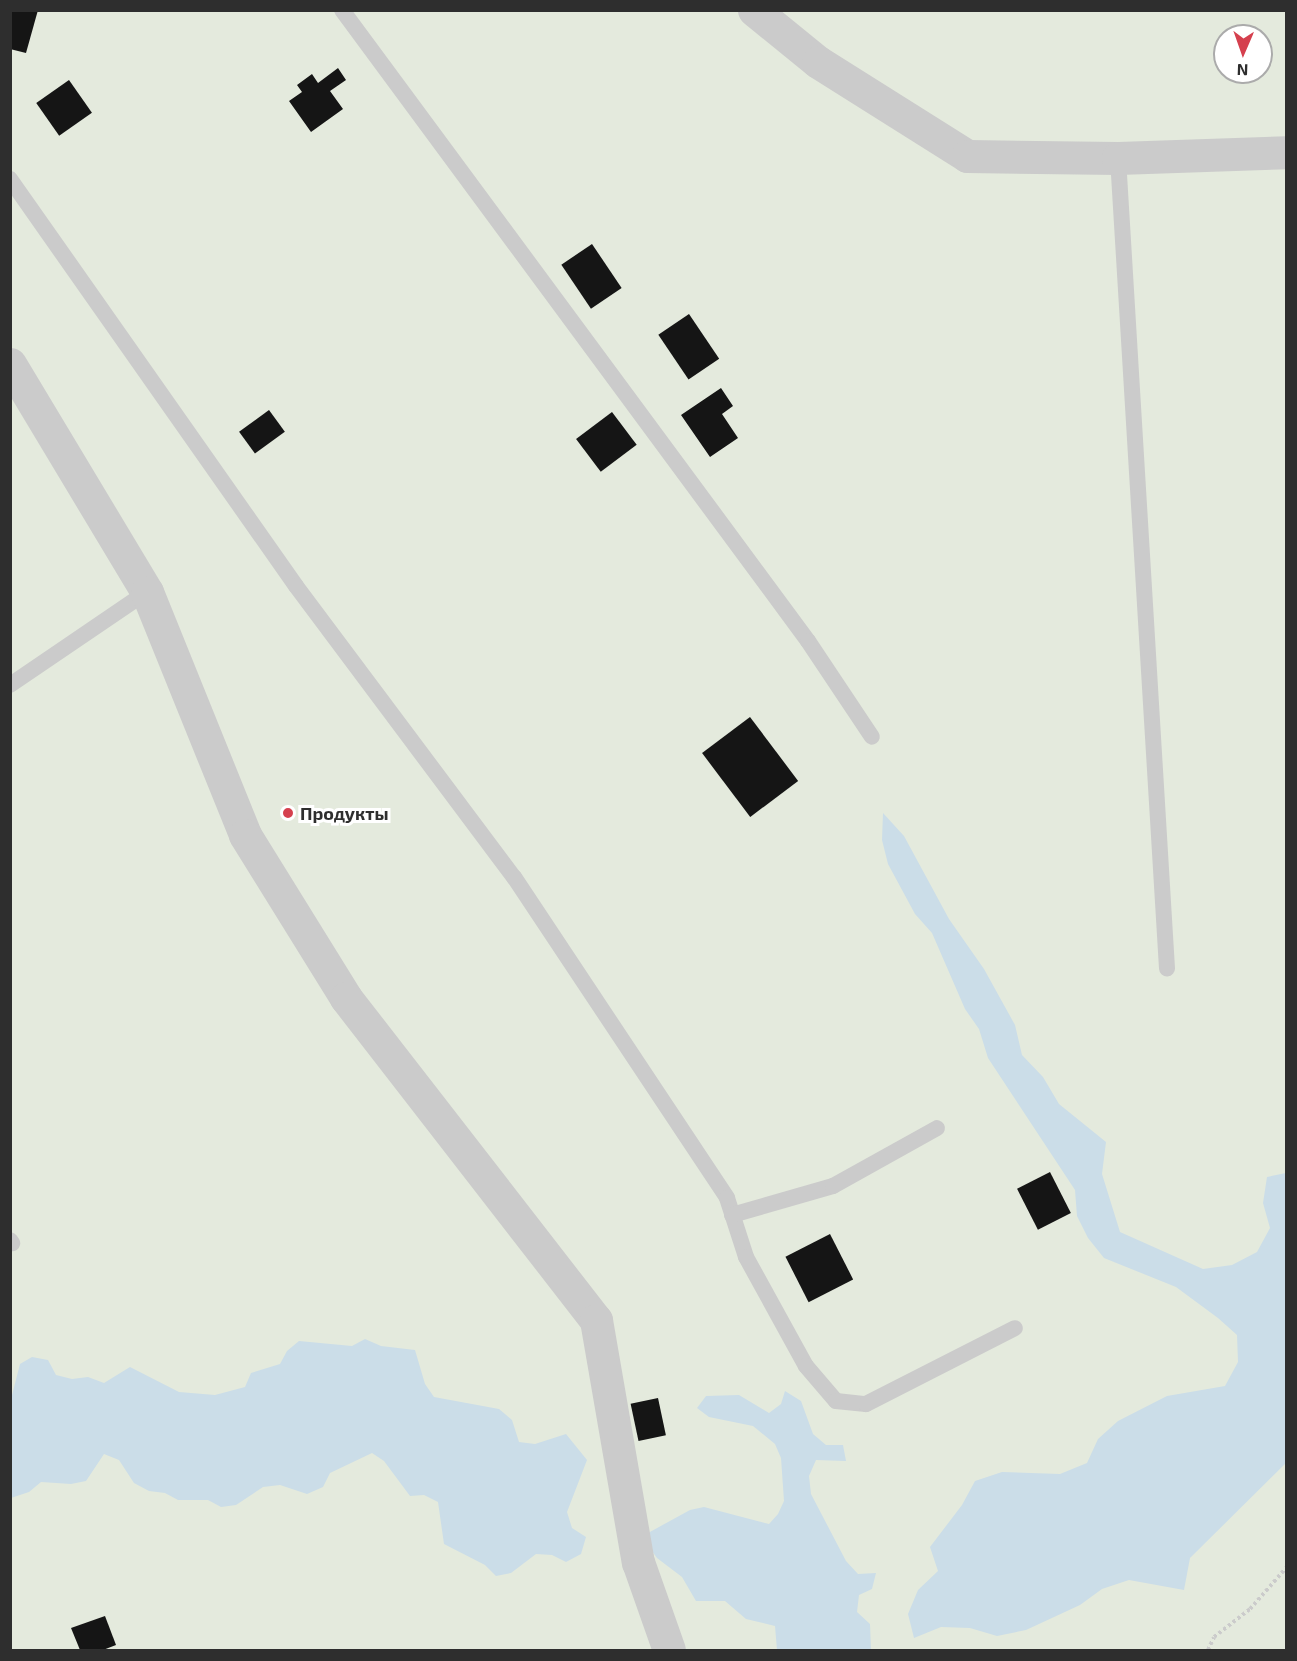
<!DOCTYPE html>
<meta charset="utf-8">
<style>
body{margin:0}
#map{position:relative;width:1297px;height:1661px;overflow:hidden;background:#fff;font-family:"Exo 2",sans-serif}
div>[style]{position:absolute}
.green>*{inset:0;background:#e4eadd}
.water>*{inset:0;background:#cbdde8}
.building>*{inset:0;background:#151515;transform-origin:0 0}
.path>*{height:4px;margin-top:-2px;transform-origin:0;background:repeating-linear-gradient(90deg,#cbcbcb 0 3px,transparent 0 6px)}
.service>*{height:16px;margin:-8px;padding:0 8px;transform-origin:8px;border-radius:8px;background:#cbcbcb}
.minor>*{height:33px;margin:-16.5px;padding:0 16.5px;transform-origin:16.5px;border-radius:16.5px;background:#cbcbcb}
.dots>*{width:16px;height:16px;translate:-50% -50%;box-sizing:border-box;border:3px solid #fff;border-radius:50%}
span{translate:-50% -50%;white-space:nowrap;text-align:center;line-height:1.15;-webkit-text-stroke:6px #fff;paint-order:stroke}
.poi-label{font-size:18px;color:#2e2e2e;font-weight:700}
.left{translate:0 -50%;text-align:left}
.frame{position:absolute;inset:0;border:12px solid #2e2e2e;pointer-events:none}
.north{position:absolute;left:1213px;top:24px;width:60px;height:60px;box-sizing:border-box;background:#fff;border:2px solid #ababab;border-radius:50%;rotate:182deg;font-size:16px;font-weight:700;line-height:24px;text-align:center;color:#2e2e2e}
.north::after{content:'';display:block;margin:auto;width:21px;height:27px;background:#d5404e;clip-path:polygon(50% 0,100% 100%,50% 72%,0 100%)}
</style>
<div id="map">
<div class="green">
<i style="clip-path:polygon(evenodd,11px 11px,1286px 11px,1286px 1650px,11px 1650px,11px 11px,1225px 36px,1261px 36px,1261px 72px,1225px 72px,1225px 36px)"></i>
</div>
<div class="water">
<i style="clip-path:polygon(883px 813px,904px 836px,949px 919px,984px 969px,1015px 1025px,1022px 1055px,1043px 1077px,1059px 1104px,1106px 1142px,1102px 1174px,1120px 1232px,1203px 1269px,1232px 1265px,1257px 1252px,1270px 1228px,1263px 1203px,1267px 1177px,1286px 1173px,1286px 1463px,1190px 1558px,1184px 1590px,1129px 1580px,1102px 1589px,1080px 1605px,1026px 1630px,997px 1636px,970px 1628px,941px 1627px,914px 1638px,908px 1614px,918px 1590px,938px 1571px,930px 1547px,962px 1505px,975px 1481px,1002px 1472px,1060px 1474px,1087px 1463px,1098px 1439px,1118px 1421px,1167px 1396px,1225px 1386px,1238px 1362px,1237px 1335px,1218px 1318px,1176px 1287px,1104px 1258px,1088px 1238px,1077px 1216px,1075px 1190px,988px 1058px,979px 1029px,965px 1009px,932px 933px,915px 914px,888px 864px,882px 840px)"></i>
<i style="clip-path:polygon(365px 1339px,381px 1346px,415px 1350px,425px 1384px,434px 1397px,499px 1409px,512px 1420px,519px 1442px,535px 1444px,566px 1434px,587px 1460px,567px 1512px,572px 1528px,586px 1537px,581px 1554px,566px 1562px,552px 1555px,536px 1554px,511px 1573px,496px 1576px,485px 1565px,444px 1544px,438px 1502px,424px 1495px,410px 1496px,384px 1461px,372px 1453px,330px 1473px,323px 1487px,307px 1494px,280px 1485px,263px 1487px,236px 1505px,221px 1507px,208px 1500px,178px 1500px,165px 1493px,149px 1491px,134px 1483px,119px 1460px,104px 1454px,86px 1481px,71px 1484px,41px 1482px,29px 1492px,11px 1498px,11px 1399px,20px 1364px,32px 1357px,48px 1360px,56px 1375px,72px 1379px,88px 1377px,104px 1383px,130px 1367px,179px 1392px,215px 1395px,245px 1387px,251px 1373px,280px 1364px,287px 1351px,299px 1341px,352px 1346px)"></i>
<i style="clip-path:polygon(785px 1391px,801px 1401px,813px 1434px,826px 1445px,843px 1445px,846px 1461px,816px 1460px,809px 1476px,811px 1494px,846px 1561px,858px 1574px,876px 1573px,872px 1589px,859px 1595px,857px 1612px,870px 1624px,871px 1650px,777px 1650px,775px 1626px,746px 1619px,725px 1601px,696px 1601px,682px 1577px,657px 1558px,649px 1547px,648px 1533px,690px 1510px,704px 1507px,769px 1524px,778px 1514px,784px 1501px,781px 1458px,775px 1444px,753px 1426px,709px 1417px,697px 1408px,706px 1396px,739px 1395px,769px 1413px,781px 1404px)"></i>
</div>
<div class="building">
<i style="clip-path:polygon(10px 10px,38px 10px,26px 53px,10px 49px)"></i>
<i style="clip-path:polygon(338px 68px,346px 80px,330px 91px,343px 109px,311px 132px,289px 101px,302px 92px,297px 85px,312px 74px,318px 83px)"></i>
<i style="left:69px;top:80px;width:40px;height:40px;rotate:55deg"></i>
<i style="left:592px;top:244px;width:53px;height:37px;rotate:56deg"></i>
<i style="left:689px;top:314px;width:54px;height:37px;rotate:56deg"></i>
<i style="clip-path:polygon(721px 388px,733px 406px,722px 414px,738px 438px,710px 457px,681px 415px)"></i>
<i style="left:269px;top:410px;width:27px;height:37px;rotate:54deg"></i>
<i style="left:612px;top:412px;width:41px;height:45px;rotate:53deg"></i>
<i style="left:750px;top:717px;width:80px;height:60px;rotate:53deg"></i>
<i style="left:1050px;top:1172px;width:46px;height:37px;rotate:63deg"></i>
<i style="left:830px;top:1234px;width:51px;height:50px;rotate:63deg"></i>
<i style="left:658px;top:1398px;width:38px;height:28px;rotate:78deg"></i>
<i style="clip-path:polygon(105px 1616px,116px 1645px,103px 1650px,80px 1650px,71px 1628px)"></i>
</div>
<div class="path">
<i style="left:1208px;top:1650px;width:14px;rotate:-65deg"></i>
<i style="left:1214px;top:1637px;width:46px;rotate:-37.9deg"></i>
<i style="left:1250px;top:1609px;width:55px;rotate:-48.7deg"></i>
</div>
<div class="service">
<i style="left:342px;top:10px;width:784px;rotate:53.55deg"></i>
<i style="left:808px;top:641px;width:115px;rotate:56.3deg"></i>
<i style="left:1118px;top:158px;width:812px;rotate:86.54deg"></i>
<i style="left:10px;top:179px;width:497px;rotate:54.9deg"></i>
<i style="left:296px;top:586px;width:364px;rotate:53.2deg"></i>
<i style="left:514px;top:877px;width:385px;rotate:56.4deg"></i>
<i style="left:727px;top:1198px;width:62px;rotate:72.1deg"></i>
<i style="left:746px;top:1257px;width:124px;rotate:61.2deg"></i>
<i style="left:806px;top:1366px;width:46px;rotate:49.4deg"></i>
<i style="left:836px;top:1401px;width:30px;rotate:6deg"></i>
<i style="left:866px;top:1404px;width:167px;rotate:-27deg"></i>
<i style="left:10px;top:685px;width:166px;rotate:-34.2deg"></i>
<i style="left:732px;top:1215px;width:105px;rotate:-16deg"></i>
<i style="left:833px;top:1186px;width:119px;rotate:-29.1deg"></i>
<i style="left:10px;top:1240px;width:4px;rotate:56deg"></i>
</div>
<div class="minor">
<i style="left:754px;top:10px;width:82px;rotate:39.1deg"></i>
<i style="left:818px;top:62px;width:176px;rotate:32.2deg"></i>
<i style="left:967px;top:156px;width:151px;rotate:0.8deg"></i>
<i style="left:1118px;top:158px;width:168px;rotate:-2deg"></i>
<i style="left:10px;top:364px;width:266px;rotate:59deg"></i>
<i style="left:147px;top:592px;width:262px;rotate:68deg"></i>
<i style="left:245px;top:835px;width:192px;rotate:58.2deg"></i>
<i style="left:346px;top:998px;width:408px;rotate:52.2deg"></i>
<i style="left:596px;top:1320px;width:246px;rotate:80.2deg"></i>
<i style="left:638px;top:1562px;width:93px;rotate:70.6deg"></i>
</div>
<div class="dots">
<i style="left:288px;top:813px;background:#d5404e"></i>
</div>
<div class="poi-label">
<span class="left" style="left:300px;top:813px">Продукты</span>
</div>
<div class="frame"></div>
<div class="north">N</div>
</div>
